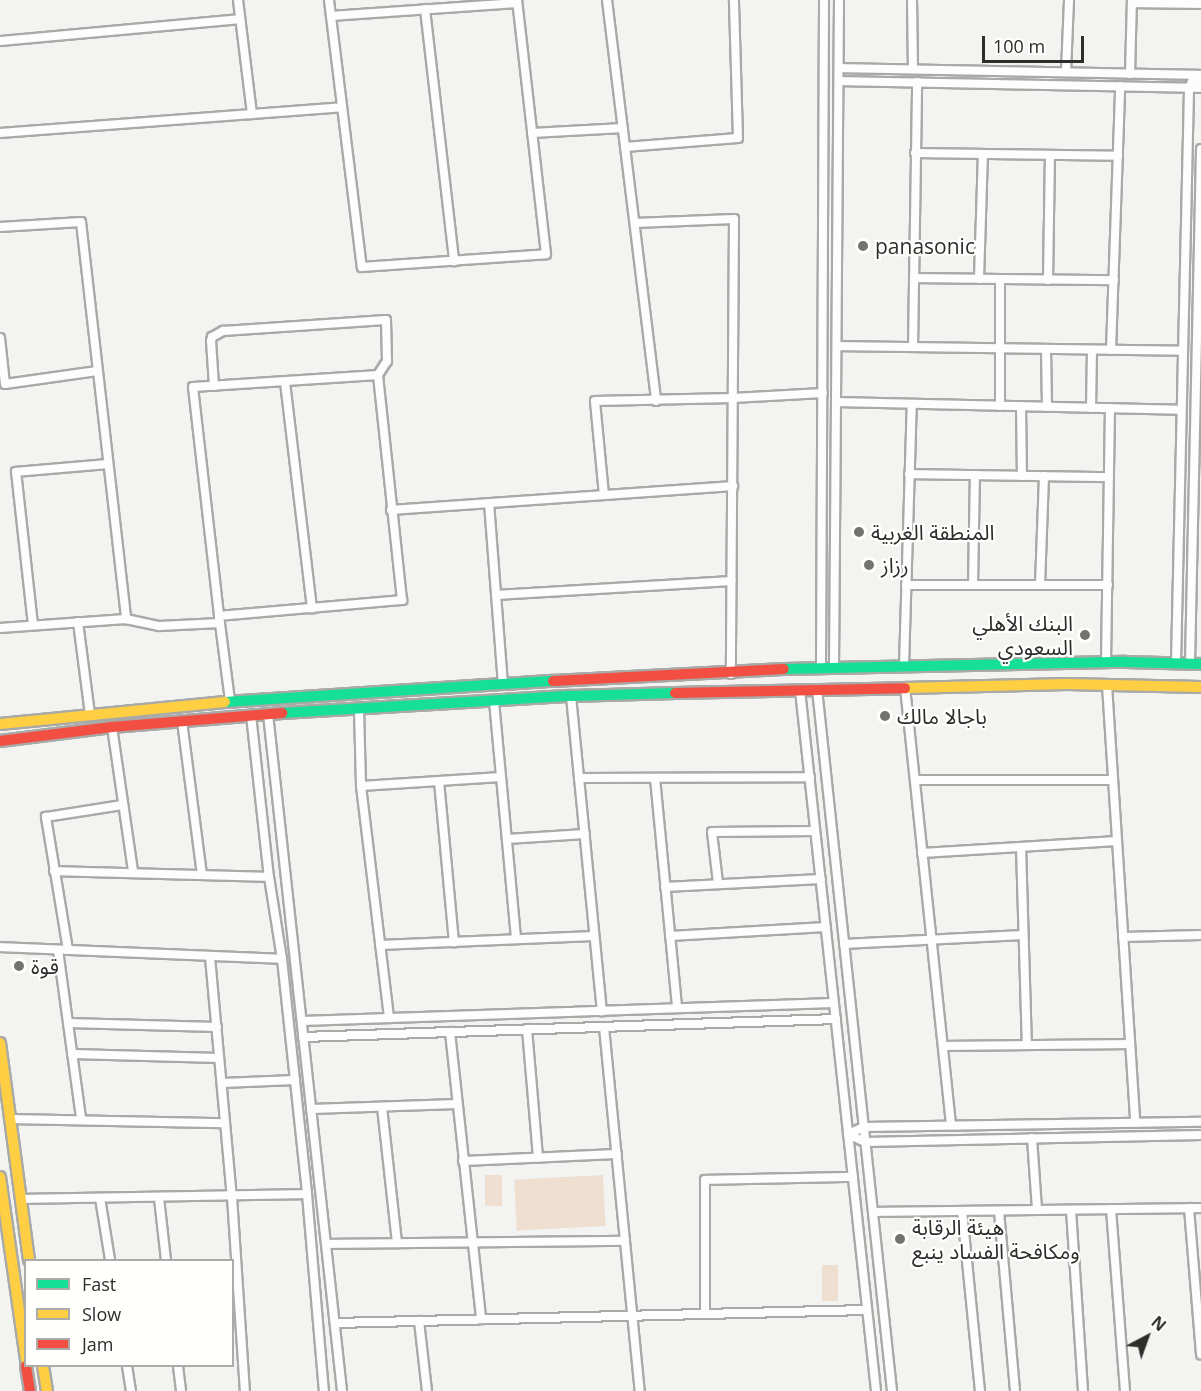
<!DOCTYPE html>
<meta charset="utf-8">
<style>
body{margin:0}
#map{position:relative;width:1201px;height:1391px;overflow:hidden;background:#f3f3f2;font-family:"Open Sans","Noto Sans Arabic",sans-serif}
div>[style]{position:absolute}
.green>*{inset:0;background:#eedfd0;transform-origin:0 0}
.roads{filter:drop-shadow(2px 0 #a9a9a8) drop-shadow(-2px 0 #a9a9a8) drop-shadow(0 2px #a9a9a8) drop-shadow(0 -2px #a9a9a8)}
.street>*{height:8px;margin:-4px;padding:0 4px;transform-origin:4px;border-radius:4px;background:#fdfdfd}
.fast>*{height:10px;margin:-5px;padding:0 5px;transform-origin:5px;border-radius:5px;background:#16e098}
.slow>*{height:10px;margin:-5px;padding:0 5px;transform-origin:5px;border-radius:5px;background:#ffcf43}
.jam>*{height:10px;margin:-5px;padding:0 5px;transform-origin:5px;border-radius:5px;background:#f24e42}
.dots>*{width:16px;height:16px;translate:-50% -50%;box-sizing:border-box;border:3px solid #fffffe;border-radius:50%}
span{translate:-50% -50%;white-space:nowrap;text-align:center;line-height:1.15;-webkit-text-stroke:4.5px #fffffe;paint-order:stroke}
.poi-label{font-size:21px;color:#2d2d2c}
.left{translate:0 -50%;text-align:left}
.right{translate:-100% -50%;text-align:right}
.legend{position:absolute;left:24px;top:1259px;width:210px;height:108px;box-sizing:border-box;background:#fffffe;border:2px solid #ababaa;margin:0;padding:8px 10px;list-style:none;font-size:18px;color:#2d2d2c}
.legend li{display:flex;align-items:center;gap:12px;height:30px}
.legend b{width:30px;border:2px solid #ababaa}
.north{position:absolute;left:1117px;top:1307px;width:60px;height:60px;-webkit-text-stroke:4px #fffffe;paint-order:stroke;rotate:41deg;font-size:16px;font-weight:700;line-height:24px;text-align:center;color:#2d2d2c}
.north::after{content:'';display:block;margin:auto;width:21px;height:27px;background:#2d2d2c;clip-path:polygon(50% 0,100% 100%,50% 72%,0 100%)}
.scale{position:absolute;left:982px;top:36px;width:102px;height:27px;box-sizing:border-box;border:3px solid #2d2d2c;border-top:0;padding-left:8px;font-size:18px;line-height:21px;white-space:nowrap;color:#2d2d2c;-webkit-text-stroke:4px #fffffe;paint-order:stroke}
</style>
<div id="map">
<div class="green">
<i style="left:485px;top:1175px;width:17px;height:31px"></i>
<i style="left:603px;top:1175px;width:51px;height:89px;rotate:87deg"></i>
<i style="left:822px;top:1265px;width:16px;height:36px"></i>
</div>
<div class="roads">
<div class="street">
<i style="left:238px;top:0;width:115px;rotate:83deg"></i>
<i style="left:329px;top:0;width:269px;rotate:83deg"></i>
<i style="left:362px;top:267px;width:184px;rotate:-4deg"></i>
<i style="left:546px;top:254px;width:256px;rotate:-96.5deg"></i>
<i style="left:607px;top:0;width:404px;rotate:83deg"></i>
<i style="left:912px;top:0;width:69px;rotate:89.2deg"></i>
<i style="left:1132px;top:3px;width:69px;rotate:0.8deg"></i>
<i style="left:425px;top:9px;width:254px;rotate:83.4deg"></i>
<i style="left:331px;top:16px;width:186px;rotate:-4deg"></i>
<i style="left:0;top:41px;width:241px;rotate:-5.2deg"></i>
<i style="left:839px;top:68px;width:362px;rotate:1.1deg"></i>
<i style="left:1066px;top:72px;width:72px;rotate:-87.6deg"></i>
<i style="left:1130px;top:74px;width:74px;rotate:-88.5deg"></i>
<i style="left:839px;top:81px;width:362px;rotate:1.1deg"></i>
<i style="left:0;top:133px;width:343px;rotate:-4.3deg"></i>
<i style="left:532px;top:133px;width:91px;rotate:-3.1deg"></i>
<i style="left:625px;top:147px;width:113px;rotate:-4.6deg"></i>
<i style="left:738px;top:138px;width:138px;rotate:-91.7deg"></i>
<i style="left:915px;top:153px;width:203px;rotate:0.8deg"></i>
<i style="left:635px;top:223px;width:99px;rotate:-2.3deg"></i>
<i style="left:734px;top:219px;width:455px;rotate:90.4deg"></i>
<i style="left:0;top:227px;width:81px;rotate:-3.5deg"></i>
<i style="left:81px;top:222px;width:400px;rotate:83.5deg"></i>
<i style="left:914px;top:278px;width:200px;rotate:0.6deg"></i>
<i style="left:979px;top:279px;width:125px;rotate:-88.2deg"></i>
<i style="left:1000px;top:279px;width:127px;rotate:90deg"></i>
<i style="left:1048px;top:280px;width:125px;rotate:-89.1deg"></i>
<i style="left:0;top:338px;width:46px;rotate:83.8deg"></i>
<i style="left:5px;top:384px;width:93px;rotate:-8deg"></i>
<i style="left:837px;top:346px;width:345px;rotate:0.8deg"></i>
<i style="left:913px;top:347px;width:265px;rotate:-89.1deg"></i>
<i style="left:1046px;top:349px;width:58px;rotate:89deg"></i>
<i style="left:1111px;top:350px;width:264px;rotate:-88deg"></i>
<i style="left:285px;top:382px;width:228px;rotate:83.2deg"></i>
<i style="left:214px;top:386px;width:45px;rotate:-93.8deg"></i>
<i style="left:211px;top:341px;width:4px;rotate:-76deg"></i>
<i style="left:212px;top:337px;width:13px;rotate:-29deg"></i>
<i style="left:223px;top:331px;width:163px;rotate:-3.9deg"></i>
<i style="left:386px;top:320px;width:41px;rotate:88.6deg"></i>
<i style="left:387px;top:361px;width:17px;rotate:123deg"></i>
<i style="left:836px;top:402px;width:345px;rotate:1.3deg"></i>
<i style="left:1021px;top:406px;width:70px;rotate:89.2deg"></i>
<i style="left:1091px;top:408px;width:58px;rotate:-89deg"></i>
<i style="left:909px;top:474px;width:200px;rotate:0.9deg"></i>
<i style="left:604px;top:495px;width:94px;rotate:-95.5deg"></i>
<i style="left:595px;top:401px;width:138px;rotate:-1.2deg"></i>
<i style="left:733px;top:398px;width:90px;rotate:-3.2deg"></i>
<i style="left:489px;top:503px;width:182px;rotate:85.6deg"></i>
<i style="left:391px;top:510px;width:343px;rotate:-4deg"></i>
<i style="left:906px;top:585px;width:202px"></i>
<i style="left:973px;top:585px;width:110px;rotate:-89deg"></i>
<i style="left:1040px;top:585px;width:109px;rotate:-87.9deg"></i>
<i style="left:496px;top:595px;width:236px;rotate:-3.4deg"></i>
<i style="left:219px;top:616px;width:184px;rotate:-5deg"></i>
<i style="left:402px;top:600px;width:226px;rotate:-96.1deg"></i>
<i style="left:378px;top:375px;width:185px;rotate:176.3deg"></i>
<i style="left:193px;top:387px;width:230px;rotate:83.5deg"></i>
<i style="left:219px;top:616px;width:86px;rotate:82.6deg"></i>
<i style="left:78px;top:622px;width:93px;rotate:82.6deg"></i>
<i style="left:33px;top:625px;width:154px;rotate:-96.3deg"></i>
<i style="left:16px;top:472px;width:91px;rotate:-5deg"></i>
<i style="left:0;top:628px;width:126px;rotate:-4.1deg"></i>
<i style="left:126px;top:619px;width:34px;rotate:12deg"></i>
<i style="left:159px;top:626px;width:61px;rotate:-2.8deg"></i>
<i style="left:1106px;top:662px;width:254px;rotate:-89.1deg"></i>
<i style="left:1176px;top:663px;width:575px;rotate:-88.7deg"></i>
<i style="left:1189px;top:88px;width:14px;rotate:-65deg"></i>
<i style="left:1195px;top:75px;width:13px;rotate:61deg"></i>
<i style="left:1190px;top:663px;width:514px;rotate:-88.77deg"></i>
<i style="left:904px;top:666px;width:262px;rotate:-88.3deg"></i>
<i style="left:834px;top:667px;width:667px;rotate:-89.57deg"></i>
<i style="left:821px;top:668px;width:668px;rotate:-89.74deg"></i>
<i style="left:1107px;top:685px;width:439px;rotate:86.3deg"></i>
<i style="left:905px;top:687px;width:440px;rotate:84deg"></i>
<i style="left:817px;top:689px;width:706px;rotate:83.9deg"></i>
<i style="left:800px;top:690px;width:705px;rotate:83.81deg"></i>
<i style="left:571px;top:696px;width:317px;rotate:84.4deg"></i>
<i style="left:494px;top:701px;width:239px;rotate:84.7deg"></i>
<i style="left:359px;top:709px;width:77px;rotate:88.5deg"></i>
<i style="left:361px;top:786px;width:234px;rotate:83.1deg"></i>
<i style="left:268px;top:714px;width:681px;rotate:83.76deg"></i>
<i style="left:251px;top:715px;width:163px;rotate:83.7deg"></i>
<i style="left:269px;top:877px;width:83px;rotate:81deg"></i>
<i style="left:282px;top:959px;width:236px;rotate:83.9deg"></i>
<i style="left:307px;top:1194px;width:198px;rotate:85.1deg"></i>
<i style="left:182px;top:721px;width:154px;rotate:82.6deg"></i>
<i style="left:112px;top:727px;width:146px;rotate:81.7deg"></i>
<i style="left:579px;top:778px;width:231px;rotate:-0.2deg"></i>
<i style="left:655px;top:778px;width:231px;rotate:84.5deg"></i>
<i style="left:915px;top:780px;width:198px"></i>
<i style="left:439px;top:781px;width:162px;rotate:84.7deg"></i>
<i style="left:361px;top:786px;width:140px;rotate:-3.7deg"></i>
<i style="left:507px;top:839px;width:78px;rotate:-3.7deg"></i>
<i style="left:1021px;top:847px;width:198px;rotate:88.3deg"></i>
<i style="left:922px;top:853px;width:195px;rotate:-3.5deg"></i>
<i style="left:54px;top:871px;width:215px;rotate:1.6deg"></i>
<i style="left:718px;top:883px;width:51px;rotate:-96.7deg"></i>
<i style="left:712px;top:832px;width:103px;rotate:-0.6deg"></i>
<i style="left:665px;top:887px;width:156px;rotate:-2.9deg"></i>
<i style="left:670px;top:936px;width:156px;rotate:-3.3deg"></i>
<i style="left:1123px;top:937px;width:78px;rotate:-1.5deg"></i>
<i style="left:844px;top:944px;width:179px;rotate:-2.9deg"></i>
<i style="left:380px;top:945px;width:214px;rotate:-2.4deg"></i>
<i style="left:0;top:947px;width:282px;rotate:2.4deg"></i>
<i style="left:58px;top:950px;width:171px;rotate:82.2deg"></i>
<i style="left:68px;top:950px;width:135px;rotate:-99.4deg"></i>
<i style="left:46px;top:817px;width:78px;rotate:-8.9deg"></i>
<i style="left:210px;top:957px;width:241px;rotate:84.8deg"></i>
<i style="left:232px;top:1197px;width:194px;rotate:86.2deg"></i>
<i style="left:302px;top:1021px;width:532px;rotate:-1.94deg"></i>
<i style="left:68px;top:1023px;width:149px;rotate:1.5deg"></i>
<i style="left:604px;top:1027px;width:366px;rotate:84.4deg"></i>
<i style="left:527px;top:1029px;width:129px;rotate:85.1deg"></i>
<i style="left:450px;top:1032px;width:289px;rotate:83.8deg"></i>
<i style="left:303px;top:1037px;width:533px;rotate:-1.93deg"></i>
<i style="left:943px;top:1046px;width:187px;rotate:-0.6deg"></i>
<i style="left:72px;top:1054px;width:147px;rotate:1.6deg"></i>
<i style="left:222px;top:1083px;width:73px;rotate:-2.4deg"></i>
<i style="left:382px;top:1107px;width:137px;rotate:83.7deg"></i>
<i style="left:311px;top:1109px;width:146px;rotate:-2deg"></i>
<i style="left:10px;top:1119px;width:215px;rotate:1.1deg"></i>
<i style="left:848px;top:1134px;width:19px;rotate:25deg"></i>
<i style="left:865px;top:1142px;width:336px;rotate:-1.2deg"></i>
<i style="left:848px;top:1134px;width:17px;rotate:-24deg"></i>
<i style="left:864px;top:1127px;width:337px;rotate:-0.9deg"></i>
<i style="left:1032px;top:1138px;width:72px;rotate:86deg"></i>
<i style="left:463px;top:1161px;width:154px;rotate:-2.6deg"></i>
<i style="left:100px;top:1198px;width:63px;rotate:80.8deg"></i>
<i style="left:159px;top:1198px;width:62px;rotate:83.6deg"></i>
<i style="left:21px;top:1199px;width:286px;rotate:-1deg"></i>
<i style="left:1189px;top:1208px;width:147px;rotate:85.3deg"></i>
<i style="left:1111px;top:1209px;width:183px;rotate:85.6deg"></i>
<i style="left:1071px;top:1210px;width:181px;rotate:86.2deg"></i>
<i style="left:962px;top:1211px;width:181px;rotate:84.3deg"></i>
<i style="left:999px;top:1211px;width:181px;rotate:84.9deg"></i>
<i style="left:873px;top:1212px;width:328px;rotate:-0.7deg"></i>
<i style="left:326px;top:1244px;width:299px;rotate:-0.6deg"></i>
<i style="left:705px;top:1314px;width:134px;rotate:-90deg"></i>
<i style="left:705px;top:1180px;width:148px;rotate:-1.2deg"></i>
<i style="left:419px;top:1321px;width:70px;rotate:83.5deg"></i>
<i style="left:335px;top:1323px;width:532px;rotate:-1.4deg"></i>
<i style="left:127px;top:1366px;width:25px;rotate:81deg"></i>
<i style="left:178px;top:1366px;width:25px;rotate:83deg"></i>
</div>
<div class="fast">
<i style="left:784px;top:669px;width:341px;rotate:-1.2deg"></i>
<i style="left:1125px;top:662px;width:76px;rotate:1.5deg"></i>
<i style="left:225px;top:702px;width:329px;rotate:-3.7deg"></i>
<i style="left:282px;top:713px;width:289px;rotate:-3.4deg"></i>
<i style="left:571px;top:696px;width:104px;rotate:-1.7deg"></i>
</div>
<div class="slow">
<i style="left:905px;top:688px;width:162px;rotate:-1.4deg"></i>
<i style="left:1067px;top:684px;width:134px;rotate:1.3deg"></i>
<i style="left:0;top:724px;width:226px;rotate:-5.6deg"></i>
<i style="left:0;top:1043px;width:219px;rotate:82.4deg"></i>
<i style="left:0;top:1177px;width:184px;rotate:81.9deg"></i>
<i style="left:43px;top:1366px;width:25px;rotate:81deg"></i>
</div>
<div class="jam">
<i style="left:553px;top:681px;width:231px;rotate:-3deg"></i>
<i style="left:675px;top:693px;width:230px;rotate:-1.2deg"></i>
<i style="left:0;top:741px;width:113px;rotate:-7.1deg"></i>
<i style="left:112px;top:727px;width:171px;rotate:-4.7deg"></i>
<i style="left:26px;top:1366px;width:25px;rotate:81deg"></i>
</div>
</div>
<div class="dots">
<i style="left:863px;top:246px;background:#727271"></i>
<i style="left:859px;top:532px;background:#727271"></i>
<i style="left:869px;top:565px;background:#727271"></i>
<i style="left:1085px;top:635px;background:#727271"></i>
<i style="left:885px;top:716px;background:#727271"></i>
<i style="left:19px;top:966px;background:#727271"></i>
<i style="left:900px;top:1239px;background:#727271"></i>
</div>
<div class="poi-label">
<span class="left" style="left:875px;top:246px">panasonic</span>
<span class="left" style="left:871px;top:532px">المنطقة الغربية</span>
<span class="left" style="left:881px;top:565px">رزاز</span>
<span class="right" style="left:1073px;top:635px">البنك الأهلي<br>السعودي</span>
<span class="left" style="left:897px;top:716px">باجالا مالك</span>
<span class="left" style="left:31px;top:966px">قوة</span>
<span class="left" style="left:912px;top:1239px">هيئة الرقابة<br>ومكافحة الفساد ينبع</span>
</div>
<ul class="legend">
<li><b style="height:8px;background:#16e098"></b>Fast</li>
<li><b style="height:8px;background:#ffcf43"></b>Slow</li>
<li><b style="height:8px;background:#f24e42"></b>Jam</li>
</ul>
<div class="north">N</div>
<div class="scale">100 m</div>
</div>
